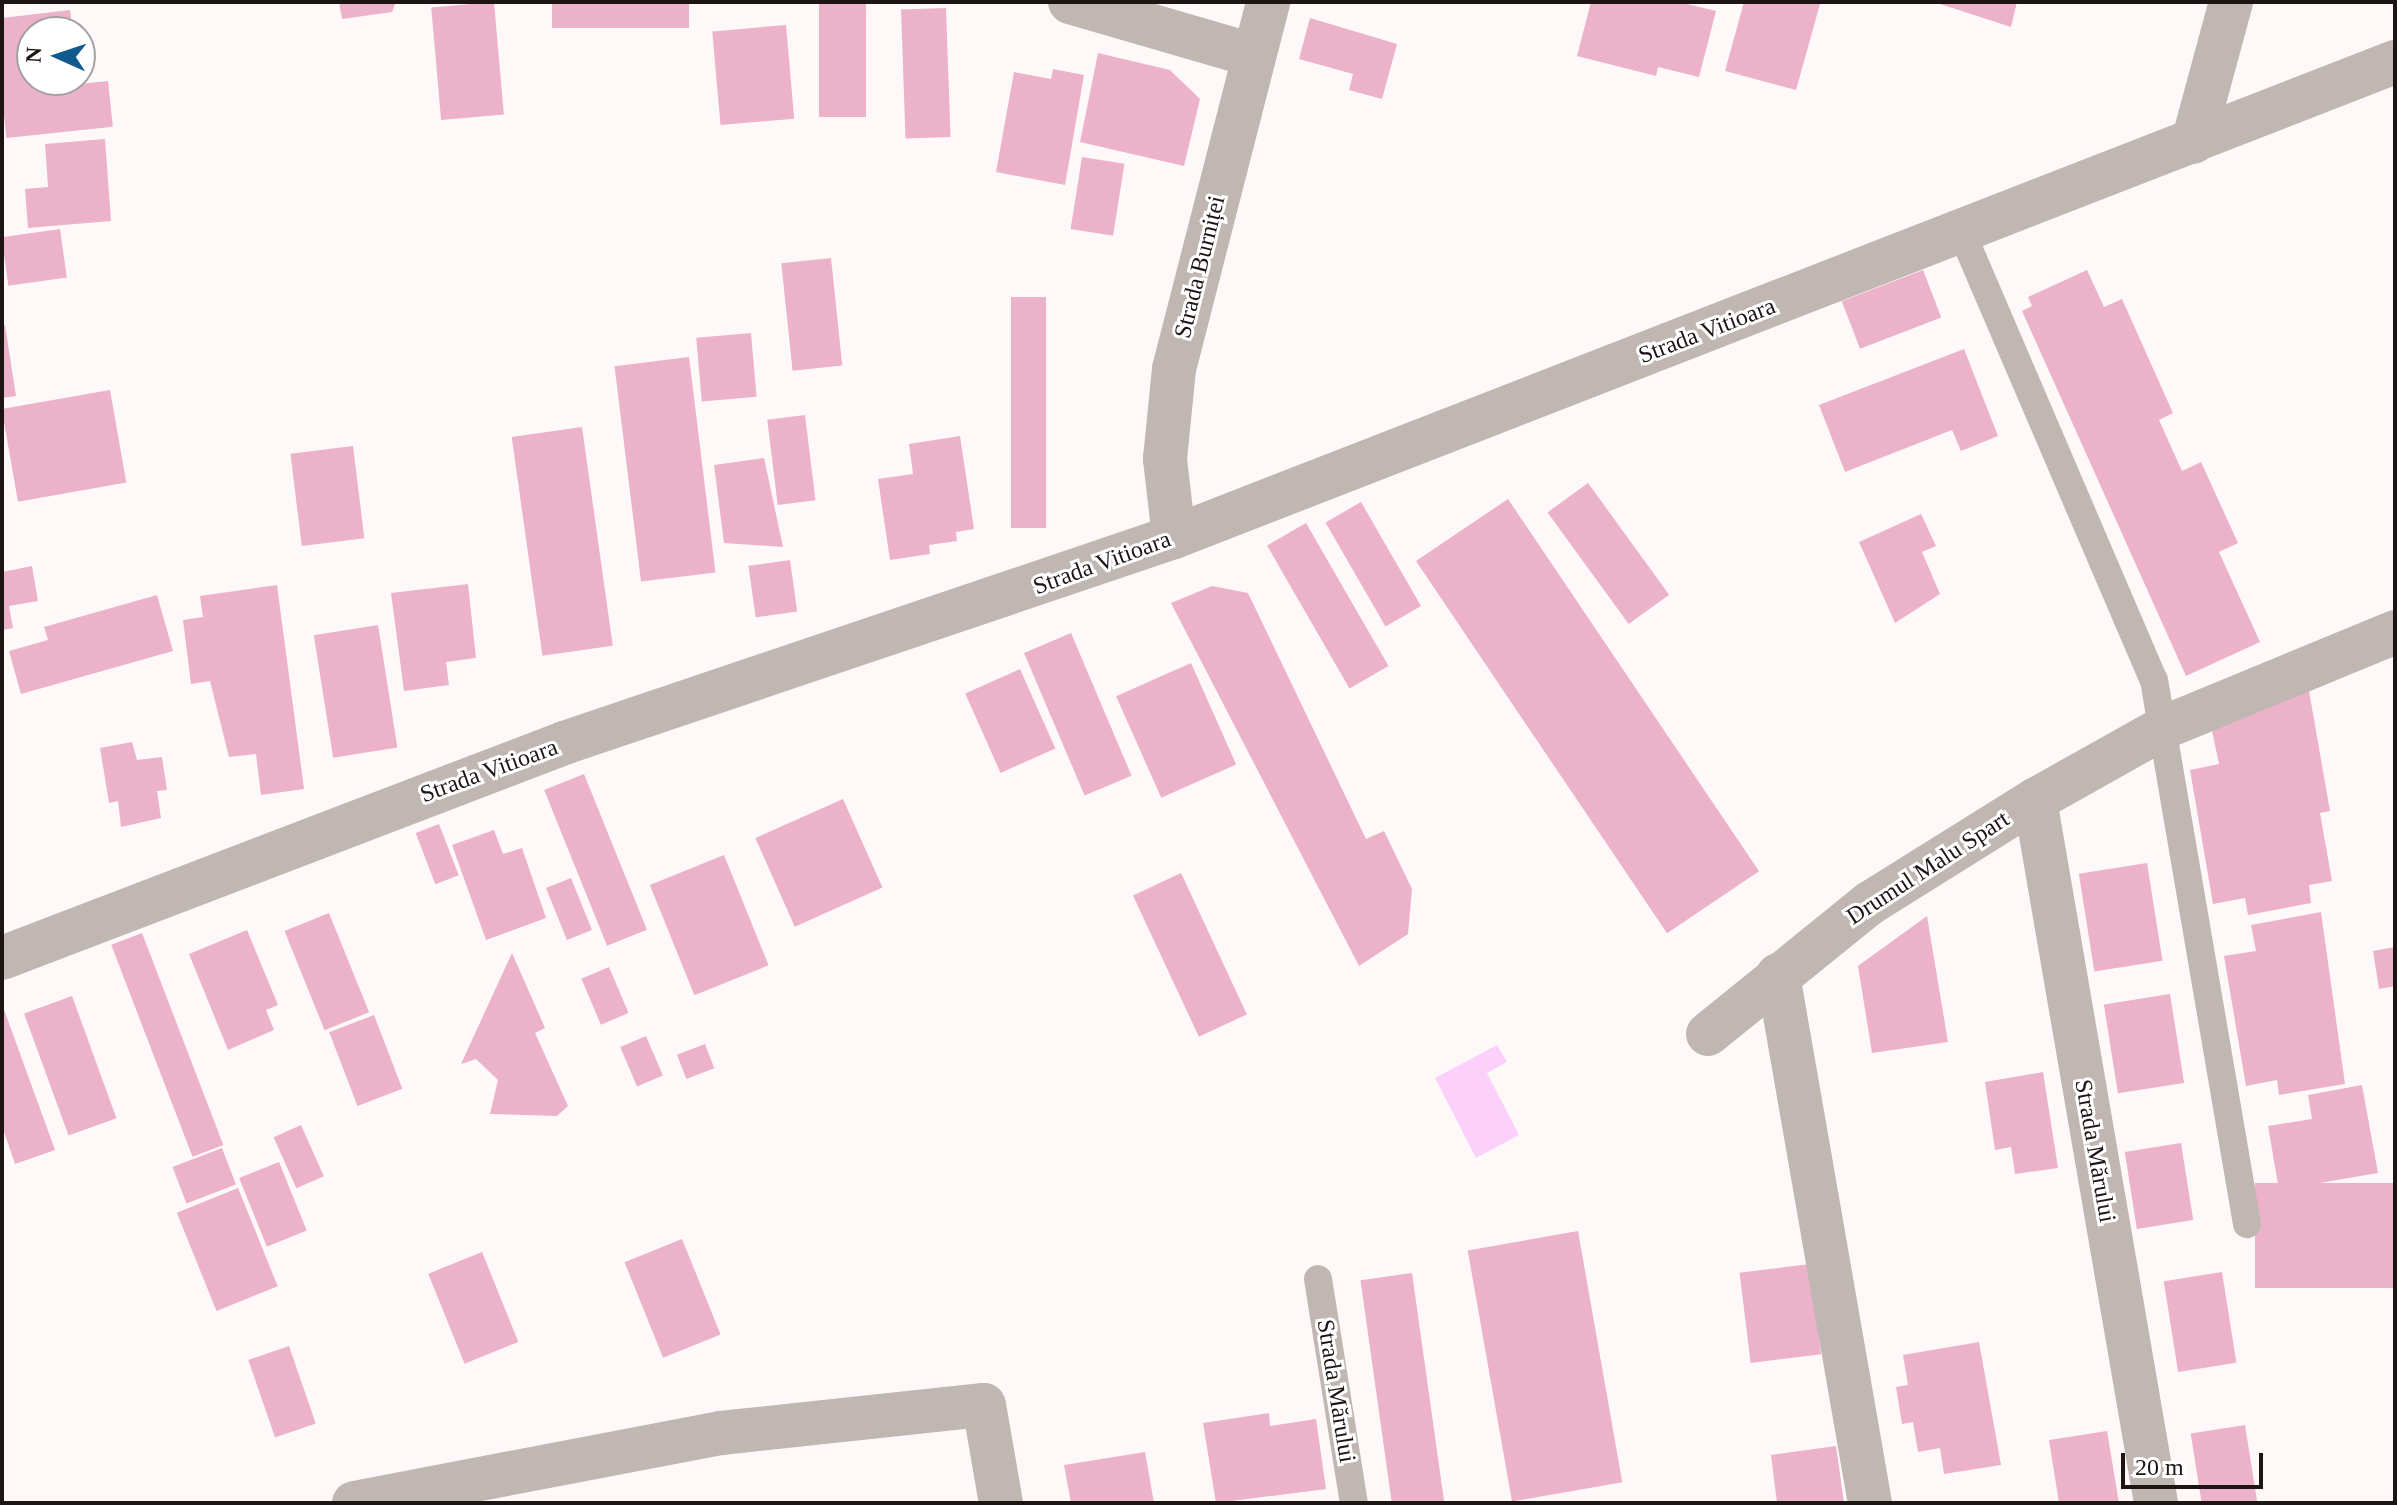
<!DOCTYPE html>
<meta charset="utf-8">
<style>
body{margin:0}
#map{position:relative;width:2397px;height:1505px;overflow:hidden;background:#fef9f8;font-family:Georgia,serif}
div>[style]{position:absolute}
.water>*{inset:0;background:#fbd0fb}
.building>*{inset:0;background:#ebb2c9;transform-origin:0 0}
.lane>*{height:28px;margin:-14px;padding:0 14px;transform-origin:14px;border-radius:14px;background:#c1b7b2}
.street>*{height:44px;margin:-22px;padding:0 22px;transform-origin:22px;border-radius:22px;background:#c1b7b2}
span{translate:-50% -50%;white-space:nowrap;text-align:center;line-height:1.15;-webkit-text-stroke:6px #fff;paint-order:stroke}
.street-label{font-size:24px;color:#1d1414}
.frame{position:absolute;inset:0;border:4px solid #1d1414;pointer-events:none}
.north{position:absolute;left:16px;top:16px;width:80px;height:80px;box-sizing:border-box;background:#fff;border:2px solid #a5a1a1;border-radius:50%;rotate:273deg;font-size:22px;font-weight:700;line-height:32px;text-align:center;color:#1d1414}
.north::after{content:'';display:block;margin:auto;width:28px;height:36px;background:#105a8e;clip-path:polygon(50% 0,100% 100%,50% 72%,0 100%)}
.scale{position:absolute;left:2121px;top:1453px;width:142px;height:36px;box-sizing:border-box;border:4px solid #1d1414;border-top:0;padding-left:10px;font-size:24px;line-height:28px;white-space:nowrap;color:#1d1414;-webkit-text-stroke:6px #fff;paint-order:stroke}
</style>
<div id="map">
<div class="water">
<i style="clip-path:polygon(1497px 1045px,1507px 1062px,1487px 1073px,1519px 1135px,1476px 1158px,1435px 1078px)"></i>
</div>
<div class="building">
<i style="clip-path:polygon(339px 2px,396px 2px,392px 12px,342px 19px)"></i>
<i style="left:494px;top:2px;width:113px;height:63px;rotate:85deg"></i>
<i style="left:552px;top:2px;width:137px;height:26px"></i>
<i style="left:819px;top:2px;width:47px;height:115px"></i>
<i style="clip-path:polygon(1591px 2px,1679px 2px,1716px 11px,1699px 77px,1658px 67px,1656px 76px,1577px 56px)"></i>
<i style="clip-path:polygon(1744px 2px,1820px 4px,1796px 90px,1725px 71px)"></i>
<i style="clip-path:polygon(1934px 2px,2017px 2px,2011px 27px)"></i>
<i style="left:946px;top:8px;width:129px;height:45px;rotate:88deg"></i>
<i style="clip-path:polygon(70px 10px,73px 32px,32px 32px,32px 80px,79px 84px,2px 93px,2px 18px)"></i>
<i style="clip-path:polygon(1310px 18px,1397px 44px,1382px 99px,1349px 90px,1353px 74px,1299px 59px)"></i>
<i style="left:786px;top:25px;width:94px;height:74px;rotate:85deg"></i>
<i style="clip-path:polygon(1098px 53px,1170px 70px,1200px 99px,1184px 166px,1080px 142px)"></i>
<i style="clip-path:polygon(1053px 69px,1084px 75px,1065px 185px,996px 172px,1014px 72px,1051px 79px)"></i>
<i style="left:108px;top:81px;width:46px;height:107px;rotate:84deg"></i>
<i style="clip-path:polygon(105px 139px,111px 221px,28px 228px,25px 189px,48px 187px,45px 144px)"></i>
<i style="left:1082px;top:157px;width:43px;height:73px;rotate:9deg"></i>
<i style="left:60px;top:229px;width:49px;height:59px;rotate:82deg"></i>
<i style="left:831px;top:258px;width:108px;height:50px;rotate:84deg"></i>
<i style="left:1923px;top:270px;width:51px;height:87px;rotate:69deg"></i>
<i style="clip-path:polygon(2087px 270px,2104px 307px,2122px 299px,2173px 413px,2159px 420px,2182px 471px,2201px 462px,2238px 543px,2219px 552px,2260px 642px,2186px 676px,2022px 311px,2032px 306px,2028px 297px)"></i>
<i style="left:1011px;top:297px;width:35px;height:231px"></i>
<i style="clip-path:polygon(5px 325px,16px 396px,2px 398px,2px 326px)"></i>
<i style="left:751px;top:333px;width:64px;height:55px;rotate:85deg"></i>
<i style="clip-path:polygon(1964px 349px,1998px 436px,1961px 451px,1952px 430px,1845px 472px,1819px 405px)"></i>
<i style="left:689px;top:357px;width:217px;height:75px;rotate:83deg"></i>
<i style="left:110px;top:390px;width:94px;height:110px;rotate:80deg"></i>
<i style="left:805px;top:415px;width:86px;height:38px;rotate:83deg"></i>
<i style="left:582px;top:427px;width:221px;height:71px;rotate:82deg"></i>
<i style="clip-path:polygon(960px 436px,974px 529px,956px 532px,957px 541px,929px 545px,930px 554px,890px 560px,878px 479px,913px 474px,909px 444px)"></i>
<i style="left:353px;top:446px;width:93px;height:63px;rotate:83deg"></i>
<i style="clip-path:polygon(764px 458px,783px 547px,724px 543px,714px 465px)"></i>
<i style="left:1588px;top:483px;width:138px;height:50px;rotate:54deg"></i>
<i style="left:1508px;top:499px;width:449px;height:111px;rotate:56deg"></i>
<i style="left:1361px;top:502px;width:120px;height:41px;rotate:60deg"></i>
<i style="clip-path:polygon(1921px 514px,1936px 546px,1922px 552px,1940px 594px,1895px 623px,1859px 542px)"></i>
<i style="left:1306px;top:523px;width:165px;height:45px;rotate:60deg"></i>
<i style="left:790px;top:560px;width:52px;height:42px;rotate:82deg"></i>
<i style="clip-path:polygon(32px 566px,38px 601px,9px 606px,13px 628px,2px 630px,2px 572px)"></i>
<i style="clip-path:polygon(468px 584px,476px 658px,446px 662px,449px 685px,404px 691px,391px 593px)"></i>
<i style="clip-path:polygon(277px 585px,304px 789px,261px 795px,256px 754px,229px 757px,210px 681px,191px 684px,183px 620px,203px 617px,200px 596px)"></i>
<i style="clip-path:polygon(1212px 586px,1248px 593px,1366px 839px,1384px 831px,1412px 889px,1408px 934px,1359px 966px,1171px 603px)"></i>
<i style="clip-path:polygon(157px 595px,173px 651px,21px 694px,9px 651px,48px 640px,44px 627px)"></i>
<i style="left:378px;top:625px;width:124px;height:65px;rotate:81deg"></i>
<i style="left:1071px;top:633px;width:155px;height:51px;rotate:67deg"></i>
<i style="left:1191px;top:663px;width:111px;height:82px;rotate:66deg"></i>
<i style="left:1020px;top:669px;width:87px;height:60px;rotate:66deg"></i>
<i style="clip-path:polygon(2308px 685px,2330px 811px,2320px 813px,2332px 881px,2309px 885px,2311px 903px,2248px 915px,2245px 898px,2213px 904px,2190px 770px,2219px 764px,2212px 731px)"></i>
<i style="clip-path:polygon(132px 742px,137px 760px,162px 757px,167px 790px,157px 791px,161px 818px,121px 827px,118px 801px,109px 803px,100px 748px)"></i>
<i style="left:584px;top:774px;width:168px;height:43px;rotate:68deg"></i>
<i style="left:843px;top:799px;width:97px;height:96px;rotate:66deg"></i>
<i style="left:439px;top:824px;width:55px;height:25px;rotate:69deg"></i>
<i style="clip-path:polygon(494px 830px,503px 854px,522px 848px,546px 918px,486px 940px,452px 845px)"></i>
<i style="left:724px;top:855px;width:119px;height:80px;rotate:68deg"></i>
<i style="left:2147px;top:863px;width:99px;height:69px;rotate:81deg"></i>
<i style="left:1181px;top:873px;width:156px;height:53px;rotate:65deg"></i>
<i style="left:571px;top:878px;width:56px;height:27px;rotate:68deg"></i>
<i style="clip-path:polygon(2321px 912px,2345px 1084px,2279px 1095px,2277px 1080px,2246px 1086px,2224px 956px,2256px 951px,2251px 925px)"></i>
<i style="left:329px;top:913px;width:107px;height:48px;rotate:68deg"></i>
<i style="clip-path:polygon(1927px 916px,1948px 1042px,1872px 1053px,1858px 966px)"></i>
<i style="clip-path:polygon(247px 930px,278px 1005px,266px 1010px,274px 1030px,228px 1050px,189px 954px)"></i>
<i style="left:142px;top:933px;width:227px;height:33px;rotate:69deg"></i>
<i style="clip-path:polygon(2395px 947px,2395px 986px,2379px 989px,2373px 951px)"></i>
<i style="clip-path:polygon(512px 953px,545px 1028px,535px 1033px,568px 1106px,557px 1116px,490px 1114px,498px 1080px,476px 1059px,461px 1064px)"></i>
<i style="left:609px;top:967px;width:50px;height:30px;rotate:67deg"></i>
<i style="left:2170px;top:994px;width:90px;height:67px;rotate:81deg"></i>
<i style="left:72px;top:996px;width:130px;height:51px;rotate:70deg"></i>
<i style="clip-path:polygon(2px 1004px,55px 1150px,15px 1164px,2px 1126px)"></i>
<i style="left:374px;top:1015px;width:79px;height:48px;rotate:69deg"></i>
<i style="left:646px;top:1036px;width:43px;height:28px;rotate:67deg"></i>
<i style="left:705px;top:1044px;width:26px;height:30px;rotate:69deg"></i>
<i style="clip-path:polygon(2043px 1072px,2058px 1168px,2015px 1174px,2011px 1147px,1995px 1150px,1985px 1082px)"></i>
<i style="clip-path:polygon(2362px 1085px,2378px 1173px,2279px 1190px,2268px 1126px,2312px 1119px,2308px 1095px)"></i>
<i style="left:301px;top:1125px;width:56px;height:30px;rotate:66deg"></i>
<i style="left:2181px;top:1143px;width:78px;height:57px;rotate:81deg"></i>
<i style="left:222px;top:1148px;width:39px;height:53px;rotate:69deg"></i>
<i style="left:279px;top:1162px;width:74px;height:43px;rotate:68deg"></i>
<i style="left:2395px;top:1183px;width:105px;height:140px;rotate:90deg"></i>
<i style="left:238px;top:1188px;width:106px;height:66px;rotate:68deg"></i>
<i style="left:1578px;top:1231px;width:255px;height:112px;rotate:80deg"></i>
<i style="left:682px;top:1239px;width:103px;height:62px;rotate:68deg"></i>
<i style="left:482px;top:1252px;width:97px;height:58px;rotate:68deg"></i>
<i style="left:1810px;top:1264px;width:91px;height:71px;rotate:83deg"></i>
<i style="left:2222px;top:1272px;width:92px;height:59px;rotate:81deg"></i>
<i style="left:1412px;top:1273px;width:232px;height:52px;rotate:82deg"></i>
<i style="clip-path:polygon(1979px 1342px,2001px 1465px,1944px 1474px,1940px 1448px,1918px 1452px,1913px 1422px,1902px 1424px,1896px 1387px,1908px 1385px,1903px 1355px)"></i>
<i style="left:289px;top:1346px;width:82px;height:43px;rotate:71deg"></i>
<i style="clip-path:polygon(1269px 1413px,1270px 1426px,1316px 1419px,1326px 1489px,1216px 1503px,1203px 1423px)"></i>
<i style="left:2245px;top:1425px;width:79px;height:55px;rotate:81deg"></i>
<i style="clip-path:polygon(2107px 1431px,2119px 1503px,2059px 1503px,2049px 1440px)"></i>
<i style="clip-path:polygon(1836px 1446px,1844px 1503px,1777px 1503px,1771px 1455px)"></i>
<i style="clip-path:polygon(1145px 1452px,1154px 1503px,1071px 1503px,1064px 1465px)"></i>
</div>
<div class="lane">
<i style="left:1962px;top:233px;width:486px;rotate:66.8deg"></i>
<i style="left:2154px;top:680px;width:552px;rotate:80.3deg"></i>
<i style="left:1318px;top:1279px;width:227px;rotate:80.9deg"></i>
</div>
<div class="street">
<i style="left:1070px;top:2px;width:191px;rotate:16.2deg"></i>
<i style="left:2193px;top:142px;width:145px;rotate:-74.8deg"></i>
<i style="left:1174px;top:537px;width:79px;rotate:-96.6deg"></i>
<i style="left:1165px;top:459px;width:90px;rotate:-84.3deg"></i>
<i style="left:1174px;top:369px;width:379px;rotate:-75.6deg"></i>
<i style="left:2035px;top:800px;width:713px;rotate:80.23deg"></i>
<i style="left:2px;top:958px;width:602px;rotate:-20.93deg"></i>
<i style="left:564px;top:743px;width:644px;rotate:-18.66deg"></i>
<i style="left:1174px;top:537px;width:1310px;rotate:-21.26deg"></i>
<i style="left:1778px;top:975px;width:536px;rotate:80.12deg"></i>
<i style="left:1708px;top:1034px;width:208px;rotate:-39deg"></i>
<i style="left:1870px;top:903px;width:195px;rotate:-32deg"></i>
<i style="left:2035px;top:800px;width:149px;rotate:-29.3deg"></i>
<i style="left:2165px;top:727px;width:249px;rotate:-22.4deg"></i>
<i style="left:354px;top:1503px;width:374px;rotate:-10.8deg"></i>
<i style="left:721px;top:1433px;width:264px;rotate:-6.1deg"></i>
<i style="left:984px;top:1405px;width:99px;rotate:80.2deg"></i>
</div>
<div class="street-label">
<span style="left:1200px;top:267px;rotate:-76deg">Strada Burniței</span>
<span style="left:1707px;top:331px;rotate:-21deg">Strada Vitioara</span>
<span style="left:1102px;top:563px;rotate:-20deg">Strada Vitioara</span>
<span style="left:489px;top:771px;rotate:-20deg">Strada Vitioara</span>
<span style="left:1928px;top:868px;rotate:-33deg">Drumul Malu Spart</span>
<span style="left:2095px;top:1151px;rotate:80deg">Strada Mărului</span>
<span style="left:1336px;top:1391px;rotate:81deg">Strada Mărului</span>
</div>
<div class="frame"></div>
<div class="north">N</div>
<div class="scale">20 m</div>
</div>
